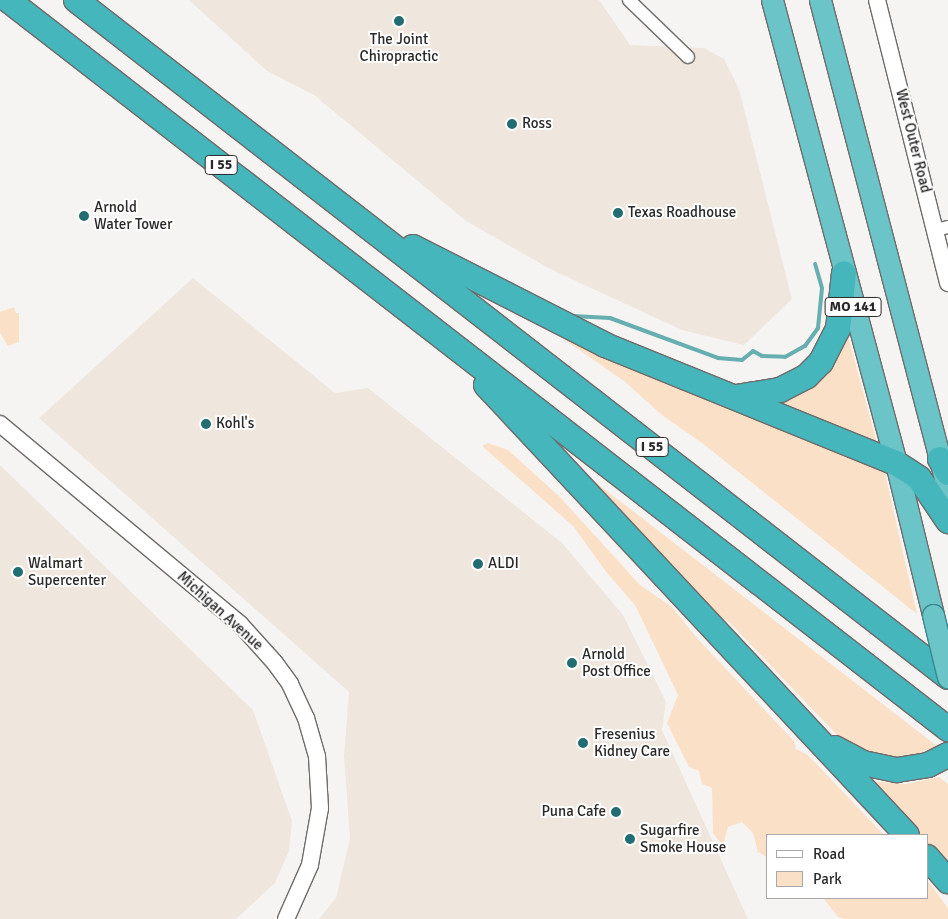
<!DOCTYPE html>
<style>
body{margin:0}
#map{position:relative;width:948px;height:919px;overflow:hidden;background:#f6f4f2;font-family:Signika,sans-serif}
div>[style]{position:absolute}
.built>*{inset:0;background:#efe6de}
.green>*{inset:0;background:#fbe0c8}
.stream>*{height:4px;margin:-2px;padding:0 2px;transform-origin:2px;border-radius:2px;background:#67aeb1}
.roads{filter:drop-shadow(1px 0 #6e6c6a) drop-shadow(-1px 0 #6e6c6a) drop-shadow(0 1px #6e6c6a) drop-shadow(0 -1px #6e6c6a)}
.minor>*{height:12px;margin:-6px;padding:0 6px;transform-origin:6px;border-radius:6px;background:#fff}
.tertiary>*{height:16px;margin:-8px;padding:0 8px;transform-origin:8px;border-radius:8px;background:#fff}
.trunk>*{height:21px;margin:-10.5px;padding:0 10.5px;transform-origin:10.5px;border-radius:10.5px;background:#6ac4c8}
.motorway>*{height:24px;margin:-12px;padding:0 12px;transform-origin:12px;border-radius:12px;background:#45b6bb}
.bridges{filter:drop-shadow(1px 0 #3c8588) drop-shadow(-1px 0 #3c8588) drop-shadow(0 1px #3c8588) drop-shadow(0 -1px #3c8588)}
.trunk-bridge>*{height:21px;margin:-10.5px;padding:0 10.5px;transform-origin:10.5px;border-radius:10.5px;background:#6ac4c8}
.dots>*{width:14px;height:14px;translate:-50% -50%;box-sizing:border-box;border:2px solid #fff;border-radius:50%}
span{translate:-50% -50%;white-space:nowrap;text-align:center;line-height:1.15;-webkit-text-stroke:4px #fff;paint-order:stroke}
.shield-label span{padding:1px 4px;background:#fff;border:1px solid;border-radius:4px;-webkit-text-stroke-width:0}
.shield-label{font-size:14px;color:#2a2928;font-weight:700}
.poi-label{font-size:15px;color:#2a2928}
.left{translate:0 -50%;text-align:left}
.right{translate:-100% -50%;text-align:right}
.street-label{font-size:15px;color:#2a2928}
.legend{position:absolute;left:766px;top:834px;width:162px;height:65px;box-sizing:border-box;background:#fff;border:1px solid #aaa9a9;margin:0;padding:6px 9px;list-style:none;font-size:15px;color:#2a2928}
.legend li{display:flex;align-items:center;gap:10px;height:25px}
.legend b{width:25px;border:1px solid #aaa9a9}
</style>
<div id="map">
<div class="built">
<i style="clip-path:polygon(189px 0,599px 0,630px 45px,704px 48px,724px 59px,739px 89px,792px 299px,744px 345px,682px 330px,552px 270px,466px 221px,314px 95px,267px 71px)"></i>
<i style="clip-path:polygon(193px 278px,335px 393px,368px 388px,562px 543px,623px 615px,666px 702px,662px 730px,748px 919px,319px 919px,336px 898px,350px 838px,344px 756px,349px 692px,39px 418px)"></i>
<i style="clip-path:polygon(0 465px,253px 710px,292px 821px,289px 851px,275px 883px,236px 919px,0 919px)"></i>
</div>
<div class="green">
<i style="clip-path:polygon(14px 307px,16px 313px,19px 313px,19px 342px,8px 346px,0 333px,0 312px)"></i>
<i style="clip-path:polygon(555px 333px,884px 469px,917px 614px,702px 443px,663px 416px,624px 381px)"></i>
<i style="clip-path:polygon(846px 334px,848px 336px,877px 443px,774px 401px)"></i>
<i style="clip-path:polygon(488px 443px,508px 450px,560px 497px,640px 585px,672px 607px,696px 637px,794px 741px,796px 749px,808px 755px,884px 835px,767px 835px,767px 857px,758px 852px,753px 833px,742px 822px,728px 827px,723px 846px,713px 833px,712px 788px,702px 784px,699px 771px,689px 767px,667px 723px,678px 695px,635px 605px,607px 573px,573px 526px,482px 446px)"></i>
<i style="clip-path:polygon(572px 464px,937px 746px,905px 759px,876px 758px,839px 737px,730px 623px,701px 603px)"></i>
<i style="clip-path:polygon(939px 777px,948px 784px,948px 871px,927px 848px,927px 835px,915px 835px,867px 781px,906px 784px)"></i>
<i style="clip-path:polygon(927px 880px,948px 908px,948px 919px,844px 919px,838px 917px,823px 898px,927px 898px)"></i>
</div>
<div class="stream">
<i style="left:573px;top:316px;width:37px;rotate:3deg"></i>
<i style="left:610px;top:318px;width:115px;rotate:20.3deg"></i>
<i style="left:718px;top:358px;width:24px;rotate:5deg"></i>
<i style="left:742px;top:360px;width:14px;rotate:-39deg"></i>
<i style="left:753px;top:351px;width:10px;rotate:29deg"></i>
<i style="left:762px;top:356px;width:23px;rotate:2deg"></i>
<i style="left:785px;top:357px;width:23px;rotate:-29deg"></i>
<i style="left:805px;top:346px;width:22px;rotate:-54deg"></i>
<i style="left:818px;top:328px;width:40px;rotate:-84.3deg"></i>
<i style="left:822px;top:288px;width:25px;rotate:-106deg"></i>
</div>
<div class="roads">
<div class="minor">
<i style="left:629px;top:0;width:82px;rotate:44deg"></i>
<i style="left:935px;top:230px;width:13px;rotate:-13deg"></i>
</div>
<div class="tertiary">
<i style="left:877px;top:0;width:292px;rotate:75.9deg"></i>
<i style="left:0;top:424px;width:312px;rotate:39.8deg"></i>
<i style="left:240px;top:624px;width:52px;rotate:48.1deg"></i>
<i style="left:275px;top:663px;width:26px;rotate:54deg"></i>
<i style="left:290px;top:684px;width:38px;rotate:65deg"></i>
<i style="left:306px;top:718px;width:40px;rotate:74deg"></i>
<i style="left:317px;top:756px;width:52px;rotate:86.7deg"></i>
<i style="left:320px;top:808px;width:58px;rotate:100deg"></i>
<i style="left:310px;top:865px;width:59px;rotate:114deg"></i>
</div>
<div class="trunk">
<i style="left:772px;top:0;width:479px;rotate:75deg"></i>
<i style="left:896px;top:463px;width:156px;rotate:76.3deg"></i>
<i style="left:820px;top:0;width:506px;rotate:75.36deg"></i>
</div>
<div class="motorway">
<i style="left:8px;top:0;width:1190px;rotate:37.79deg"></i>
<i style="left:76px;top:0;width:1104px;rotate:37.82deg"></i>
<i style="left:413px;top:247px;width:216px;rotate:27deg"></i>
<i style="left:605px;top:345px;width:314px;rotate:22.1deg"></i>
<i style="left:896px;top:463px;width:27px;rotate:33deg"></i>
<i style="left:919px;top:478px;width:52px;rotate:56deg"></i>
<i style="left:486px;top:385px;width:616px;rotate:46.91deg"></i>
<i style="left:736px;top:397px;width:45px;rotate:-9deg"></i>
<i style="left:780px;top:390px;width:30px;rotate:-27deg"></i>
<i style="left:807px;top:376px;width:20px;rotate:-45deg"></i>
<i style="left:821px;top:362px;width:37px;rotate:-63deg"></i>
<i style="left:838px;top:329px;width:56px;rotate:-83.9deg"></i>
<i style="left:940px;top:459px;width:16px;rotate:60deg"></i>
<i style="left:835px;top:748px;width:32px;rotate:28deg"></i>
<i style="left:863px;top:763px;width:35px;rotate:12deg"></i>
<i style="left:897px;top:770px;width:31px;rotate:-9deg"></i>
<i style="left:928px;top:765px;width:22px;rotate:-27deg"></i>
<i style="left:927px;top:857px;width:32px;rotate:49deg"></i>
</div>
</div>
<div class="bridges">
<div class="trunk-bridge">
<i style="left:933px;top:615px;width:64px;rotate:76.4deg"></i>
</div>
</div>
<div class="dots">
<i style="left:399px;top:21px;background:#226d71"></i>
<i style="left:512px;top:124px;background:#226d71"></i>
<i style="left:618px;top:213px;background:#226d71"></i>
<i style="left:84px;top:216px;background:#226d71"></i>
<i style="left:206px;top:424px;background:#226d71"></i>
<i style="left:478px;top:564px;background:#226d71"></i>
<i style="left:18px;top:572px;background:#226d71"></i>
<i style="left:572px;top:663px;background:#226d71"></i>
<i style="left:583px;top:743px;background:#226d71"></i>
<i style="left:616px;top:812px;background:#226d71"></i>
<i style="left:630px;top:839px;background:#226d71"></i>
</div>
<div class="shield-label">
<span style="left:221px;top:165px">I 55</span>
<span style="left:853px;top:307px">MO 141</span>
<span style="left:652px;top:447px">I 55</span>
</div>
<div class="poi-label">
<span style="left:399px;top:48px">The Joint<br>Chiropractic</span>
<span class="left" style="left:522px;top:124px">Ross</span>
<span class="left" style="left:94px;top:216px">Arnold<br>Water Tower</span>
<span class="left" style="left:628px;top:213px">Texas Roadhouse</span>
<span class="left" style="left:216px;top:424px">Kohl's</span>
<span class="left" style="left:28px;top:572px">Walmart<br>Supercenter</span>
<span class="left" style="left:488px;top:564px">ALDI</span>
<span class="left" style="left:582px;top:663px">Arnold<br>Post Office</span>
<span class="left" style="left:594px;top:743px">Fresenius<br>Kidney Care</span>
<span class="right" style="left:606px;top:812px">Puna Cafe</span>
<span class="left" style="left:640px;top:839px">Sugarfire<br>Smoke House</span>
</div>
<div class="street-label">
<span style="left:913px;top:141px;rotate:76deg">West Outer Road</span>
<span style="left:220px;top:611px;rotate:42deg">Michigan Avenue</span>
</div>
<ul class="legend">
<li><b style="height:6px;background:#fff"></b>Road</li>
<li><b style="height:14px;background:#fbe0c8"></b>Park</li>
</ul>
</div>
